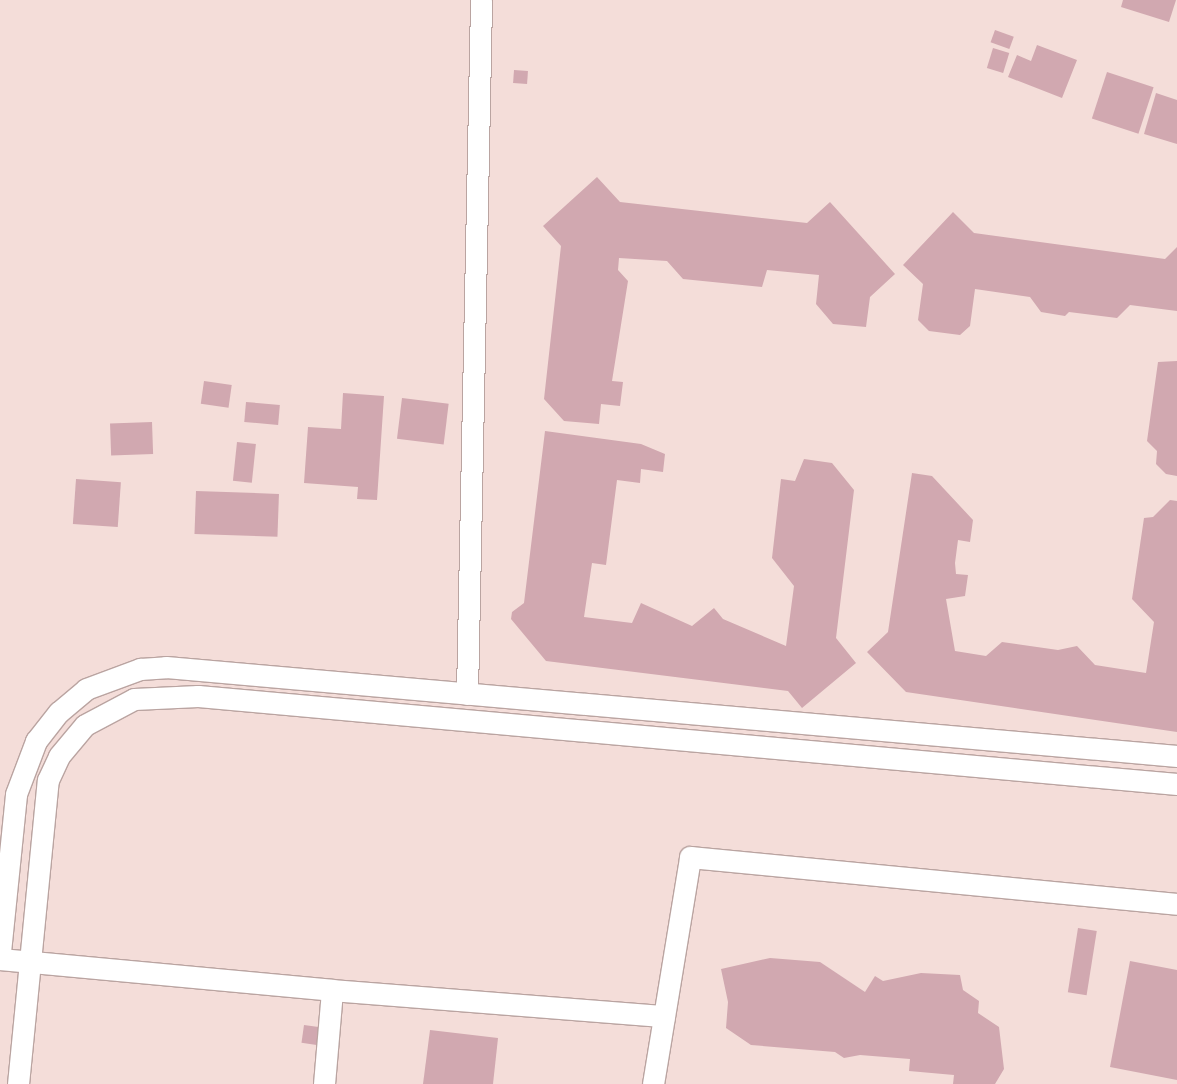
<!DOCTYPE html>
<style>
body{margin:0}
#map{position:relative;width:1177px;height:1084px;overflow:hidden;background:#f4ddd9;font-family:Inter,sans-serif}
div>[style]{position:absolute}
.building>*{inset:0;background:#d1a8b0;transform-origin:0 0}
.roads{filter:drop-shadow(1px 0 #baa4a1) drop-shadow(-1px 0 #baa4a1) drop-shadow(0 1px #baa4a1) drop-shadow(0 -1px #baa4a1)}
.minor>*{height:21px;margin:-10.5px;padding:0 10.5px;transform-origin:10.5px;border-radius:10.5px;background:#fff}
span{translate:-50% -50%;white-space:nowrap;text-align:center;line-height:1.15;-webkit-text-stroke:4.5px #f4ddd9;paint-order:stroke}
</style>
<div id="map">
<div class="building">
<i style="clip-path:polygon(1123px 0,1176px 0,1169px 22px,1121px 7px)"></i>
<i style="left:995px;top:30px;width:20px;height:13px;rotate:20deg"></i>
<i style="clip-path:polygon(1037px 45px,1077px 60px,1062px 98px,1008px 77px,1017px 55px,1031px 61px)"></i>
<i style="left:993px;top:48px;width:17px;height:21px;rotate:17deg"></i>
<i style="left:514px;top:70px;width:14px;height:13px;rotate:4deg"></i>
<i style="left:1107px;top:72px;width:49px;height:49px;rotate:18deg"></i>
<i style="clip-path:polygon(1156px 93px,1177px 100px,1177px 144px,1144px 134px)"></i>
<i style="clip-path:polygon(597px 177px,620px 202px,807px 223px,830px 202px,895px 274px,870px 297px,866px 327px,833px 324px,816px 304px,819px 275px,767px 270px,762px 287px,683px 279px,667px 261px,619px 258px,618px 270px,628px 281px,612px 381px,623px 382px,620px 406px,601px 404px,599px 424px,564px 421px,544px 399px,561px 246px,543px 226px)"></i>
<i style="clip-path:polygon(953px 212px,974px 233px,1165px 259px,1177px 247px,1177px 311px,1130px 305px,1117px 318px,1069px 312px,1065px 316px,1041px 312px,1030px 297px,975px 289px,970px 326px,960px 335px,929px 331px,918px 320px,923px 284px,903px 265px)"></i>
<i style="clip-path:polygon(1177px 361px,1177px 476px,1166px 474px,1156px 464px,1157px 451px,1147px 441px,1158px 362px)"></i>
<i style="left:204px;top:381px;width:28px;height:23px;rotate:8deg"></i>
<i style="clip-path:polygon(343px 393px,384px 396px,377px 500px,357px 499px,358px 487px,304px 483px,308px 427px,341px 429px)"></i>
<i style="left:402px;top:398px;width:47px;height:41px;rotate:7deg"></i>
<i style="left:246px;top:402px;width:34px;height:20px;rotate:5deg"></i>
<i style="left:152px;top:422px;width:32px;height:42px;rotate:88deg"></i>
<i style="clip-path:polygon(545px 431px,641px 444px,665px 454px,663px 472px,641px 469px,640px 483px,617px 480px,606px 565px,592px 563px,584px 617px,632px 623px,641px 603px,692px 626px,714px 608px,723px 619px,786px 646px,794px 586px,772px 558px,781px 479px,795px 481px,804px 459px,832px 463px,854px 490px,836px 638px,856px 663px,802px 708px,788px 691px,546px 661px,511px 619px,512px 612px,524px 603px)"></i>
<i style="left:237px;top:442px;width:19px;height:39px;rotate:6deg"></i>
<i style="clip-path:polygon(912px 473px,932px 476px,973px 520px,970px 542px,958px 540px,955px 563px,956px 574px,968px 575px,965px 596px,946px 599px,955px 651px,986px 656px,1002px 642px,1058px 650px,1077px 646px,1095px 665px,1146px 673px,1154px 622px,1132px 599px,1144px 518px,1153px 517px,1170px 500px,1177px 501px,1177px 732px,906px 692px,867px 652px,888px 632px)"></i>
<i style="left:76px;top:479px;width:45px;height:45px;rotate:4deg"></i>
<i style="left:196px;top:491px;width:83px;height:43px;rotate:2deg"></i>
<i style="left:1078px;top:928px;width:19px;height:65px;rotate:9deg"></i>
<i style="clip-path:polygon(770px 958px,820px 962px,865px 992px,875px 976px,883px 981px,921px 973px,960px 975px,963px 990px,979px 1001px,978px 1013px,999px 1027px,1004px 1069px,995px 1084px,953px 1084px,954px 1075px,909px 1071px,910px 1059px,860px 1055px,844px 1058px,835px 1052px,751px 1045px,726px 1028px,728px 1002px,721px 969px)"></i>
<i style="clip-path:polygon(1130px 961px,1177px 970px,1177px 1080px,1110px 1067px)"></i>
<i style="left:304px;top:1025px;width:22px;height:18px;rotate:8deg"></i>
<i style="clip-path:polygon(430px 1030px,498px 1038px,493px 1084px,423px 1084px)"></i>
</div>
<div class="roads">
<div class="minor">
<i style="left:467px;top:694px;width:694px;rotate:-88.84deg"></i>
<i style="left:0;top:952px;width:159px;rotate:-84.2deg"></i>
<i style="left:16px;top:794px;width:57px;rotate:-69.3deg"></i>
<i style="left:36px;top:741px;width:37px;rotate:-52deg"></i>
<i style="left:59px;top:712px;width:35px;rotate:-40deg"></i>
<i style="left:86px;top:689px;width:58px;rotate:-20.3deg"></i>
<i style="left:140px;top:669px;width:26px;rotate:-4deg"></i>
<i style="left:166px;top:667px;width:1015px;rotate:5.03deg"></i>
<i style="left:0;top:959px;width:333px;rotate:5.3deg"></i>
<i style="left:18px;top:1084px;width:305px;rotate:-84.4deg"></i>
<i style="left:48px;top:780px;width:26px;rotate:-65deg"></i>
<i style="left:59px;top:756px;width:40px;rotate:-50deg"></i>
<i style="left:85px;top:725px;width:55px;rotate:-28deg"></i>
<i style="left:134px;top:699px;width:64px;rotate:-2.7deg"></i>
<i style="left:198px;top:696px;width:983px;rotate:5.14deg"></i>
<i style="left:324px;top:1084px;width:94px;rotate:-85.1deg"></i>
<i style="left:332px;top:990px;width:333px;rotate:4.5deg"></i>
<i style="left:653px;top:1084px;width:230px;rotate:-80.7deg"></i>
<i style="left:690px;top:857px;width:489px;rotate:5.5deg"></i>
</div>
</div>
</div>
